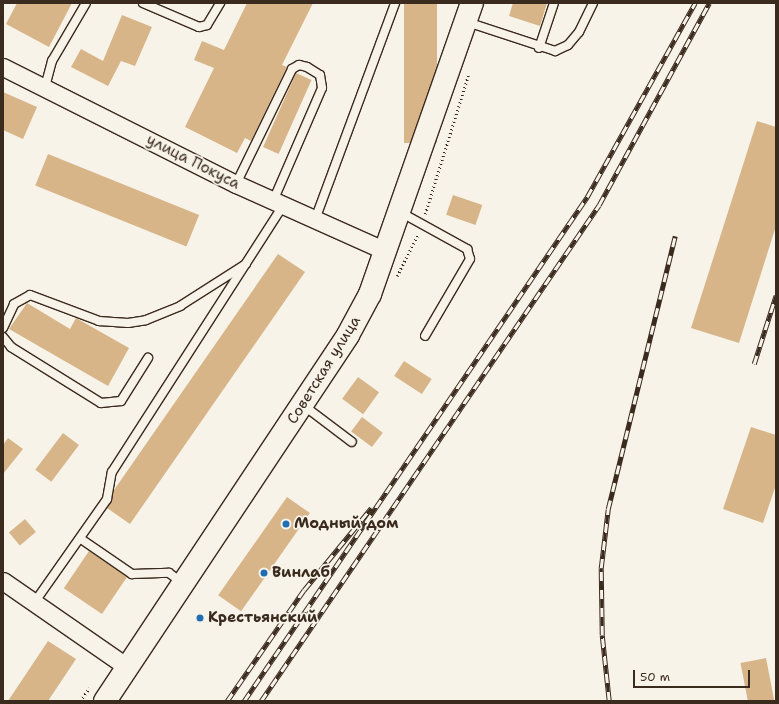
<!DOCTYPE html>
<meta charset="utf-8">
<style>
body{margin:0}
#map{position:relative;width:779px;height:704px;overflow:hidden;background:#f7f3e8;font-family:"Shantell Sans",sans-serif}
div>[style]{position:absolute}
.building>*{inset:0;background:#d7b589;transform-origin:0 0}
.path>*{height:2.5px;margin-top:-1.25px;transform-origin:0;background:repeating-linear-gradient(90deg,#3b2a1e 0 1px,transparent 0 4px)}
.roads{filter:drop-shadow(1px 0 #3b2a1e) drop-shadow(-1px 0 #3b2a1e) drop-shadow(0 1px #3b2a1e) drop-shadow(0 -1px #3b2a1e)}
.lane>*{height:8px;margin:-4px;padding:0 4px;transform-origin:4px;border-radius:4px;background:#f7f3e8}
.street>*{height:17px;margin:-8.5px;padding:0 8.5px;transform-origin:8.5px;border-radius:8.5px;background:#f7f3e8}
.primary>*{height:22px;margin:-11px;padding:0 11px;transform-origin:11px;border-radius:11px;background:#f7f3e8}
.rail>*{height:4.5px;margin-top:-2.25px;transform-origin:0;background:repeating-linear-gradient(90deg,#f7f3e8 0 9px,#3b2a1e 0 18px);box-sizing:border-box;border-block:1px solid #3b2a1e}
.dots>*{width:11px;height:11px;translate:-50% -50%;box-sizing:border-box;border:2px solid #f7f3e8;border-radius:50%}
span{translate:-50% -50%;white-space:nowrap;text-align:center;line-height:1.15;-webkit-text-stroke:3.5px #f7f3e8;paint-order:stroke}
.street-label{font-size:15px;color:#3b2a1e}
.poi-label{font-size:15px;color:#3b2a1e;font-weight:700}
.left{translate:0 -50%;text-align:left}
.frame{position:absolute;inset:0;border:4px solid #3b2a1e;pointer-events:none}
.scale{position:absolute;left:633px;top:670px;width:117px;height:18px;box-sizing:border-box;border:2px solid #3b2a1e;border-top:0;padding-left:5px;font-size:12px;line-height:14px;white-space:nowrap;color:#3b2a1e;-webkit-text-stroke:3px #f7f3e8;paint-order:stroke}
</style>
<div id="map">
<div class="building">
<i style="clip-path:polygon(17px 3px,72px 3px,49px 47px,6px 24px)"></i>
<i style="clip-path:polygon(247px 3px,313px 3px,282px 65px,287px 67px,251px 141px,245px 138px,237px 153px,185px 127px,214px 68px,194px 60px,202px 41px,224px 50px)"></i>
<i style="left:404px;top:3px;width:33px;height:140px"></i>
<i style="clip-path:polygon(513px 3px,547px 3px,540px 26px,509px 16px)"></i>
<i style="clip-path:polygon(122px 15px,152px 27px,135px 66px,121px 61px,108px 86px,71px 67px,81px 49px,103px 61px)"></i>
<i style="left:296px;top:73px;width:17px;height:81px;rotate:24deg"></i>
<i style="clip-path:polygon(3px 92px,37px 107px,23px 139px,3px 130px)"></i>
<i style="clip-path:polygon(757px 121px,776px 127px,776px 226px,739px 343px,691px 328px)"></i>
<i style="left:48px;top:154px;width:163px;height:34px;rotate:22deg"></i>
<i style="left:453px;top:195px;width:31px;height:21px;rotate:19deg"></i>
<i style="clip-path:polygon(278px 254px,305px 272px,130px 524px,107px 508px,114px 490px)"></i>
<i style="clip-path:polygon(27px 303px,70px 329px,76px 318px,129px 348px,108px 386px,9px 329px)"></i>
<i style="left:404px;top:361px;width:33px;height:18px;rotate:33deg"></i>
<i style="left:358px;top:377px;width:26px;height:27px;rotate:36deg"></i>
<i style="left:362px;top:417px;width:26px;height:18px;rotate:37deg"></i>
<i style="clip-path:polygon(751px 427px,776px 435px,776px 485px,763px 523px,723px 509px)"></i>
<i style="left:63px;top:433px;width:20px;height:46px;rotate:37deg"></i>
<i style="clip-path:polygon(8px 438px,23px 449px,3px 474px,3px 445px)"></i>
<i style="left:287px;top:497px;width:28px;height:120px;rotate:35deg"></i>
<i style="left:25px;top:519px;width:17px;height:21px;rotate:50deg"></i>
<i style="left:89px;top:551px;width:46px;height:45px;rotate:34deg"></i>
<i style="clip-path:polygon(48px 641px,76px 659px,48px 701px,8px 701px)"></i>
<i style="left:766px;top:658px;width:44px;height:26px;rotate:79deg"></i>
</div>
<div class="path">
<i style="left:425px;top:214px;width:145px;rotate:-72.7deg"></i>
<i style="left:397px;top:276px;width:47px;rotate:-63.4deg"></i>
<i style="left:80px;top:701px;width:16px;rotate:-55deg"></i>
</div>
<div class="roads">
<div class="lane">
<i style="left:143px;top:3px;width:61px;rotate:23.2deg"></i>
<i style="left:199px;top:27px;width:8px;rotate:-14deg"></i>
<i style="left:207px;top:25px;width:26px;rotate:-59deg"></i>
<i style="left:467px;top:22px;width:93px;rotate:18.2deg"></i>
<i style="left:555px;top:51px;width:14px;rotate:-25deg"></i>
<i style="left:568px;top:45px;width:17px;rotate:-50deg"></i>
<i style="left:579px;top:32px;width:32px;rotate:-64deg"></i>
<i style="left:539px;top:48px;width:47px;rotate:-71.6deg"></i>
<i style="left:45px;top:87px;width:27px;rotate:-75deg"></i>
<i style="left:52px;top:61px;width:67px;rotate:-59.6deg"></i>
<i style="left:236px;top:184px;width:128px;rotate:-64deg"></i>
<i style="left:292px;top:69px;width:8px;rotate:-30deg"></i>
<i style="left:299px;top:65px;width:8px;rotate:14deg"></i>
<i style="left:307px;top:67px;width:15px;rotate:32deg"></i>
<i style="left:320px;top:75px;width:13px;rotate:81deg"></i>
<i style="left:322px;top:88px;width:123px;rotate:113.4deg"></i>
<i style="left:400px;top:212px;width:77px;rotate:28.9deg"></i>
<i style="left:467px;top:249px;width:10px;rotate:73deg"></i>
<i style="left:470px;top:259px;width:89px;rotate:120.3deg"></i>
<i style="left:316px;top:217px;width:228px;rotate:-69.7deg"></i>
<i style="left:3px;top:328px;width:26px;rotate:-65deg"></i>
<i style="left:14px;top:304px;width:18px;rotate:-29deg"></i>
<i style="left:30px;top:295px;width:74px;rotate:20.6deg"></i>
<i style="left:99px;top:321px;width:29px;rotate:4deg"></i>
<i style="left:128px;top:323px;width:18px;rotate:-9deg"></i>
<i style="left:146px;top:320px;width:37px;rotate:-22deg"></i>
<i style="left:180px;top:306px;width:78px;rotate:-32.5deg"></i>
<i style="left:3px;top:337px;width:13px;rotate:51deg"></i>
<i style="left:11px;top:347px;width:106px;rotate:31.9deg"></i>
<i style="left:101px;top:403px;width:20px;rotate:-6deg"></i>
<i style="left:121px;top:401px;width:51px;rotate:-57.9deg"></i>
<i style="left:303px;top:405px;width:61px;rotate:37.1deg"></i>
<i style="left:81px;top:539px;width:62px;rotate:34.5deg"></i>
<i style="left:132px;top:574px;width:37px;rotate:-2deg"></i>
<i style="left:169px;top:573px;width:17px;rotate:36deg"></i>
<i style="left:34px;top:603px;width:127px;rotate:-54.9deg"></i>
<i style="left:107px;top:499px;width:27px;rotate:-80deg"></i>
<i style="left:112px;top:472px;width:316px;rotate:-57.3deg"></i>
</div>
<div class="street">
<i style="left:3px;top:67px;width:261px;rotate:26.7deg"></i>
<i style="left:236px;top:184px;width:164px;rotate:24.1deg"></i>
<i style="left:3px;top:581px;width:151px;rotate:34.7deg"></i>
</div>
<div class="primary">
<i style="left:105px;top:701px;width:439px;rotate:-56.4deg"></i>
<i style="left:348px;top:335px;width:47px;rotate:-61.8deg"></i>
<i style="left:370px;top:294px;width:308px;rotate:-70.7deg"></i>
</div>
</div>
<div class="rail">
<i style="left:754px;top:364px;width:72px;rotate:-72.3deg"></i>
<i style="left:227px;top:701px;width:135px;rotate:-55.3deg"></i>
<i style="left:304px;top:590px;width:106px;rotate:-50.7deg"></i>
<i style="left:244px;top:701px;width:610px;rotate:-55.76deg"></i>
<i style="left:587px;top:197px;width:222px;rotate:-60.9deg"></i>
<i style="left:261px;top:701px;width:600px;rotate:-55.73deg"></i>
<i style="left:599px;top:205px;width:230px;rotate:-61.4deg"></i>
<i style="left:609px;top:701px;width:66px;rotate:-96.1deg"></i>
<i style="left:602px;top:635px;width:67px;rotate:-90.9deg"></i>
<i style="left:601px;top:568px;width:59px;rotate:-83.2deg"></i>
<i style="left:608px;top:509px;width:281px;rotate:-76.2deg"></i>
</div>
<div class="dots">
<i style="left:286px;top:524px;background:#1f6fb2"></i>
<i style="left:264px;top:573px;background:#1f6fb2"></i>
<i style="left:200px;top:618px;background:#1f6fb2"></i>
</div>
<div class="street-label">
<span style="left:193px;top:162px;rotate:27deg">улица Покуса</span>
<span style="left:324px;top:370px;rotate:-58deg">Советская улица</span>
</div>
<div class="poi-label">
<span class="left" style="left:294px;top:524px">Модный дом</span>
<span class="left" style="left:272px;top:573px">Винлаб</span>
<span class="left" style="left:208px;top:618px">Крестьянский</span>
</div>
<div class="frame"></div>
<div class="scale">50 m</div>
</div>
